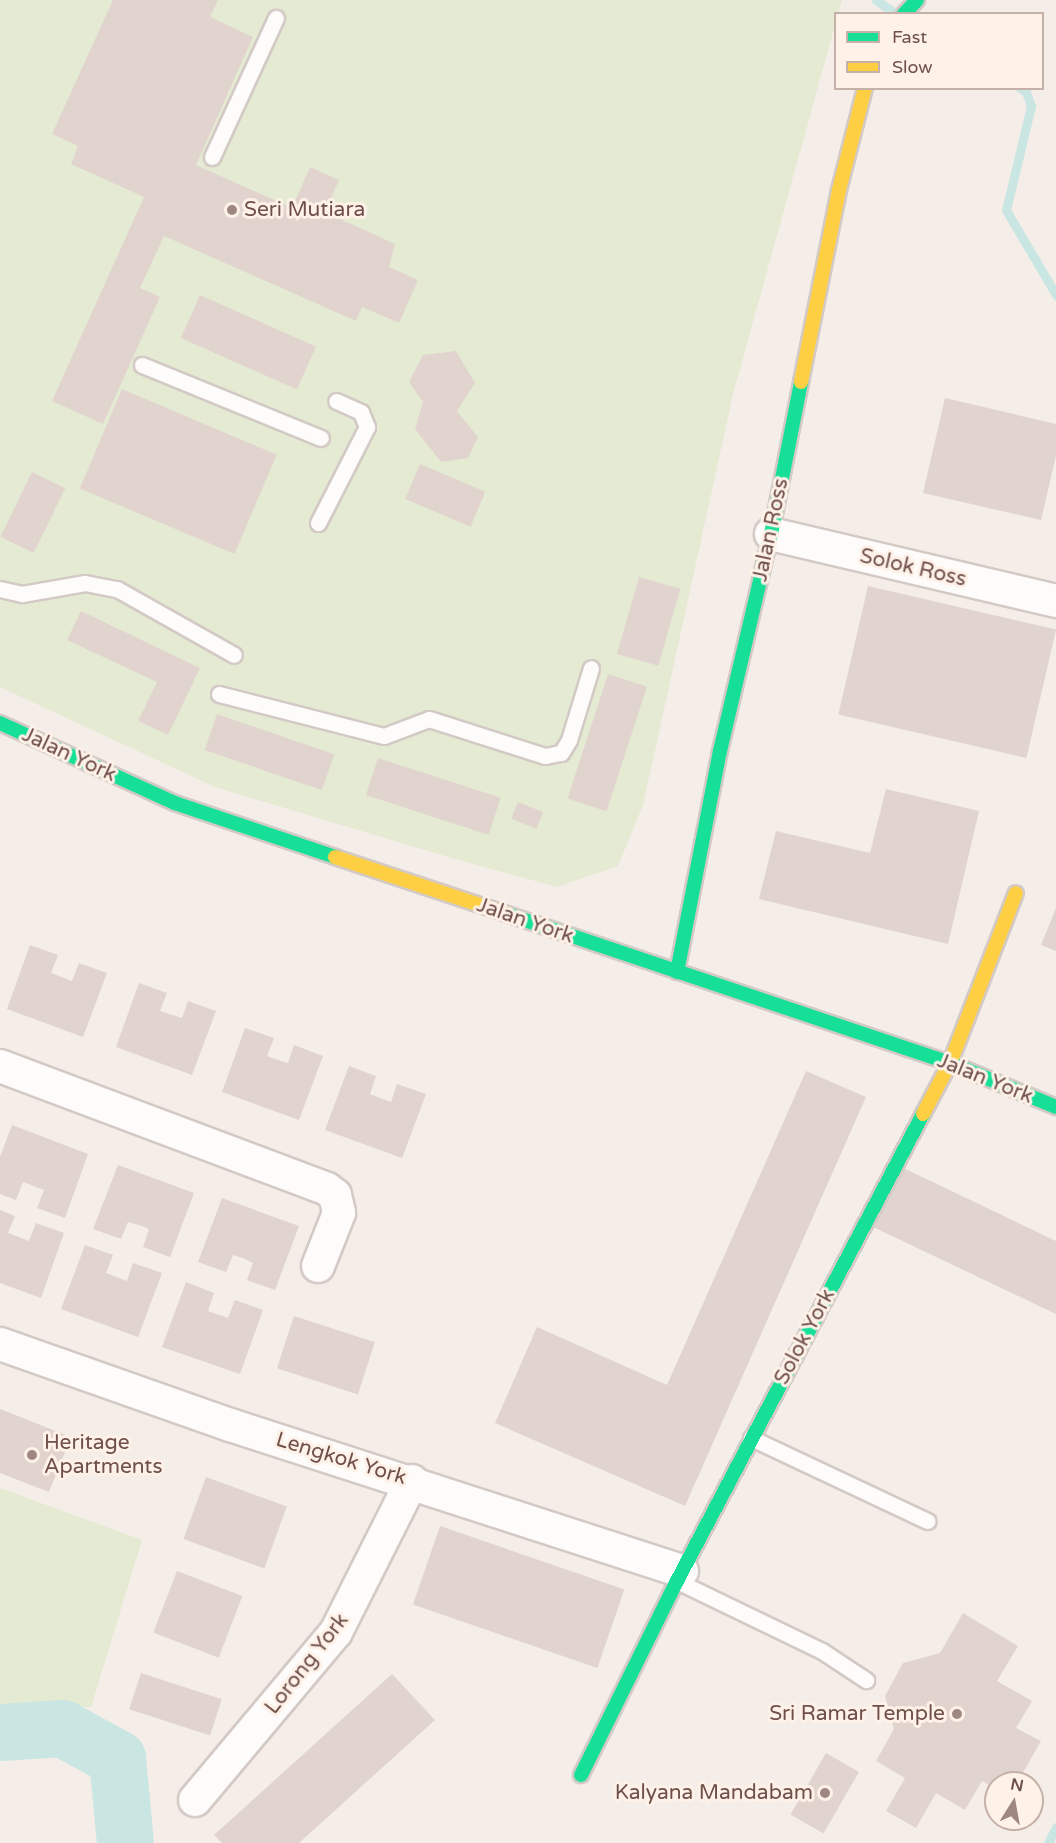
<!DOCTYPE html>
<style>
body{margin:0}
#map{position:relative;width:1056px;height:1843px;overflow:hidden;background:#f5ede7;font-family:"Varela Round",sans-serif}
div>[style]{position:absolute}
.green>*{inset:0;background:#e5ead2}
.stream>*{height:9px;margin:-4.5px;padding:0 4.5px;transform-origin:4.5px;border-radius:4.5px;background:#cae6e3}
.river>*{height:57px;margin:-28.5px;padding:0 28.5px;transform-origin:28.5px;border-radius:28.5px;background:#cae6e3}
.building>*{inset:0;background:#e1d4cf;transform-origin:0 0}
.roads{filter:drop-shadow(2px 0 #d3c9c5) drop-shadow(-2px 0 #d3c9c5) drop-shadow(0 2px #d3c9c5) drop-shadow(0 -2px #d3c9c5)}
.lane>*{height:15px;margin:-7.5px;padding:0 7.5px;transform-origin:7.5px;border-radius:7.5px;background:#fefcfb}
.street>*{height:32px;margin:-16px;padding:0 16px;transform-origin:16px;border-radius:16px;background:#fefcfb}
.fast>*{height:14px;margin:-7px;padding:0 7px;transform-origin:7px;border-radius:7px;background:#16e098}
.slow>*{height:14px;margin:-7px;padding:0 7px;transform-origin:7px;border-radius:7px;background:#ffcf43}
.dots>*{width:16px;height:16px;translate:-50% -50%;box-sizing:border-box;border:3px solid #fef1e7;border-radius:50%}
span{translate:-50% -50%;white-space:nowrap;text-align:center;line-height:1.15;-webkit-text-stroke:6px #fef1e7;paint-order:stroke}
.poi-label{font-size:21px;color:#70504a}
.left{translate:0 -50%;text-align:left}
.right{translate:-100% -50%;text-align:right}
.street-label{font-size:21px;color:#70504a}
.legend{position:absolute;left:834px;top:12px;width:210px;height:78px;box-sizing:border-box;background:#fef1e7;border:2px solid #c5b1a8;margin:0;padding:8px 10px;list-style:none;font-size:18px;color:#70504a}
.legend li{display:flex;align-items:center;gap:12px;height:30px}
.legend b{width:30px;border:2px solid #c5b1a8}
.north{position:absolute;left:984px;top:1771px;width:60px;height:60px;box-sizing:border-box;background:#fef1e7;border:2px solid #c5b1a8;border-radius:50%;rotate:11deg;font-size:16px;font-weight:700;line-height:24px;text-align:center;color:#70504a}
.north::after{content:'';display:block;margin:auto;width:21px;height:27px;background:#9f8781;clip-path:polygon(50% 0,100% 100%,50% 72%,0 100%)}
</style>
<div id="map">
<div class="green">
<i style="clip-path:polygon(0 0,842px 0,733px 394px,643px 805px,618px 866px,557px 887px,462px 861px,215px 787px,0 687px)"></i>
<i style="clip-path:polygon(0 1488px,142px 1540px,91px 1707px,0 1708px)"></i>
</div>
<div class="stream">
<i style="left:876px;top:0;width:24px;rotate:35deg"></i>
<i style="left:1020px;top:88px;width:7px;rotate:34deg"></i>
<i style="left:1026px;top:92px;width:15px;rotate:70deg"></i>
<i style="left:1031px;top:106px;width:107px;rotate:103.5deg"></i>
<i style="left:1006px;top:210px;width:99px;rotate:59.5deg"></i>
<i style="left:1048px;top:1843px;width:18px;rotate:-63deg"></i>
</div>
<div class="river">
<i style="left:0;top:1732px;width:62px;rotate:-3.7deg"></i>
<i style="left:62px;top:1728px;width:63px;rotate:28.6deg"></i>
<i style="left:117px;top:1758px;width:85px;rotate:84.6deg"></i>
</div>
<div class="building">
<i style="clip-path:polygon(113px 0,218px 0,210px 17px,253px 37px,196px 165px,292px 208px,310px 167px,339px 180px,325px 212px,395px 244px,389px 267px,418px 280px,399px 323px,362px 307px,356px 321px,164px 236px,140px 288px,160px 297px,103px 424px,52px 401px,144px 197px,71px 164px,78px 146px,52px 134px)"></i>
<i style="left:200px;top:295px;width:127px;height:47px;rotate:24deg"></i>
<i style="clip-path:polygon(456px 351px,475px 383px,457px 411px,478px 437px,468px 458px,441px 462px,415px 429px,423px 402px,409px 382px,423px 355px)"></i>
<i style="left:122px;top:389px;width:168px;height:108px;rotate:23deg"></i>
<i style="clip-path:polygon(945px 398px,1056px 424px,1056px 456px,1041px 520px,923px 493px)"></i>
<i style="left:420px;top:464px;width:71px;height:38px;rotate:23deg"></i>
<i style="left:32px;top:472px;width:37px;height:72px;rotate:26deg"></i>
<i style="left:639px;top:577px;width:43px;height:80px;rotate:16deg"></i>
<i style="left:868px;top:586px;width:193px;height:132px;rotate:13deg"></i>
<i style="clip-path:polygon(81px 611px,200px 668px,168px 735px,138px 721px,157px 682px,67px 640px)"></i>
<i style="left:608px;top:674px;width:41px;height:131px;rotate:18deg"></i>
<i style="left:217px;top:714px;width:124px;height:38px;rotate:19deg"></i>
<i style="left:378px;top:758px;width:129px;height:39px;rotate:18deg"></i>
<i style="clip-path:polygon(886px 789px,979px 811px,948px 944px,759px 899px,776px 831px,870px 853px)"></i>
<i style="left:518px;top:802px;width:27px;height:18px;rotate:22deg"></i>
<i style="clip-path:polygon(1056px 908px,1056px 951px,1041px 945px)"></i>
<i style="clip-path:polygon(30px 945px,58px 955px,51px 973px,72px 981px,79px 963px,107px 973px,83px 1037px,7px 1009px)"></i>
<i style="clip-path:polygon(139px 983px,167px 993px,160px 1011px,182px 1018px,188px 1001px,216px 1011px,192px 1075px,116px 1047px)"></i>
<i style="clip-path:polygon(245px 1028px,274px 1038px,267px 1056px,278px 1060px,288px 1063px,294px 1045px,323px 1056px,299px 1120px,222px 1092px)"></i>
<i style="clip-path:polygon(349px 1066px,376px 1076px,370px 1094px,380px 1098px,391px 1102px,397px 1084px,426px 1094px,402px 1158px,325px 1130px)"></i>
<i style="clip-path:polygon(806px 1071px,866px 1097px,685px 1506px,495px 1423px,537px 1327px,667px 1385px)"></i>
<i style="clip-path:polygon(12px 1125px,88px 1154px,65px 1218px,37px 1208px,44px 1190px,23px 1182px,16px 1200px,0 1194px,0 1157px)"></i>
<i style="clip-path:polygon(118px 1165px,194px 1193px,170px 1257px,143px 1247px,149px 1229px,139px 1225px,128px 1222px,121px 1239px,93px 1229px)"></i>
<i style="clip-path:polygon(899px 1166px,1056px 1241px,1056px 1314px,871px 1226px)"></i>
<i style="clip-path:polygon(222px 1198px,299px 1226px,275px 1290px,247px 1280px,253px 1263px,243px 1258px,233px 1255px,226px 1272px,198px 1262px)"></i>
<i style="clip-path:polygon(0 1210px,15px 1216px,8px 1233px,19px 1237px,29px 1241px,36px 1223px,64px 1233px,41px 1298px,0 1283px)"></i>
<i style="clip-path:polygon(85px 1245px,113px 1255px,106px 1273px,127px 1281px,133px 1263px,162px 1273px,138px 1337px,61px 1309px)"></i>
<i style="clip-path:polygon(186px 1282px,214px 1293px,208px 1311px,228px 1318px,235px 1300px,263px 1310px,240px 1374px,162px 1347px)"></i>
<i style="left:294px;top:1316px;width:85px;height:55px;rotate:18deg"></i>
<i style="clip-path:polygon(0 1409px,71px 1437px,49px 1492px,0 1473px)"></i>
<i style="left:206px;top:1477px;width:86px;height:66px;rotate:20deg"></i>
<i style="left:440px;top:1526px;width:195px;height:83px;rotate:19deg"></i>
<i style="left:177px;top:1571px;width:70px;height:66px;rotate:21deg"></i>
<i style="clip-path:polygon(963px 1613px,1018px 1646px,997px 1681px,1032px 1701px,1016px 1728px,1041px 1741px,1017px 1783px,996px 1783px,996px 1789px,982px 1781px,965px 1810px,936px 1793px,916px 1828px,886px 1811px,905px 1778px,876px 1761px,894px 1729px,885px 1696px,903px 1663px,940px 1653px)"></i>
<i style="left:141px;top:1673px;width:85px;height:38px;rotate:18deg"></i>
<i style="clip-path:polygon(392px 1674px,435px 1720px,299px 1843px,222px 1843px,214px 1835px)"></i>
<i style="left:826px;top:1753px;width:38px;height:71px;rotate:30deg"></i>
</div>
<div class="roads">
<div class="lane">
<i style="left:212px;top:157px;width:153px;rotate:-65.3deg"></i>
<i style="left:142px;top:365px;width:193px;rotate:22.2deg"></i>
<i style="left:318px;top:523px;width:108px;rotate:-63deg"></i>
<i style="left:367px;top:427px;width:16px;rotate:-112deg"></i>
<i style="left:361px;top:412px;width:27px;rotate:-156deg"></i>
<i style="left:0;top:589px;width:23px;rotate:13deg"></i>
<i style="left:22px;top:594px;width:64px;rotate:-9.9deg"></i>
<i style="left:85px;top:583px;width:33px;rotate:11deg"></i>
<i style="left:117px;top:589px;width:134px;rotate:29.4deg"></i>
<i style="left:219px;top:694px;width:170px;rotate:14.3deg"></i>
<i style="left:384px;top:736px;width:48px;rotate:-20.7deg"></i>
<i style="left:429px;top:719px;width:122px;rotate:17.7deg"></i>
<i style="left:545px;top:756px;width:16px;rotate:-11deg"></i>
<i style="left:561px;top:753px;width:15px;rotate:-58deg"></i>
<i style="left:569px;top:740px;width:75px;rotate:-73deg"></i>
<i style="left:751px;top:1438px;width:195px;rotate:25.2deg"></i>
<i style="left:677px;top:1581px;width:161px;rotate:25.8deg"></i>
<i style="left:822px;top:1651px;width:53px;rotate:33.4deg"></i>
</div>
<div class="street">
<i style="left:771px;top:534px;width:293px;rotate:13.2deg"></i>
<i style="left:0;top:1066px;width:349px;rotate:20.6deg"></i>
<i style="left:327px;top:1189px;width:10px;rotate:37deg"></i>
<i style="left:335px;top:1195px;width:18px;rotate:77deg"></i>
<i style="left:339px;top:1213px;width:57px;rotate:111.6deg"></i>
<i style="left:0;top:1344px;width:244px;rotate:19.4deg"></i>
<i style="left:230px;top:1425px;width:475px;rotate:17.9deg"></i>
<i style="left:195px;top:1800px;width:219px;rotate:-50deg"></i>
<i style="left:336px;top:1632px;width:169px;rotate:-63.3deg"></i>
</div>
<div class="fast">
<i style="left:904px;top:14px;width:19px;rotate:-47deg"></i>
<i style="left:0;top:723px;width:192px;rotate:24.6deg"></i>
<i style="left:175px;top:803px;width:169px;rotate:18.6deg"></i>
<i style="left:507px;top:914px;width:467px;rotate:18.6deg"></i>
<i style="left:950px;top:1063px;width:115px;rotate:22.5deg"></i>
<i style="left:677px;top:972px;width:225px;rotate:-79deg"></i>
<i style="left:720px;top:751px;width:223px;rotate:-76.8deg"></i>
<i style="left:771px;top:534px;width:155px;rotate:-78.8deg"></i>
<i style="left:581px;top:1775px;width:216px;rotate:-63.7deg"></i>
<i style="left:677px;top:1581px;width:528px;rotate:-62.22deg"></i>
</div>
<div class="slow">
<i style="left:801px;top:382px;width:196px;rotate:-78.8deg"></i>
<i style="left:839px;top:190px;width:105px;rotate:-75.7deg"></i>
<i style="left:335px;top:857px;width:181px;rotate:18.3deg"></i>
<i style="left:923px;top:1114px;width:58px;rotate:-62.1deg"></i>
<i style="left:950px;top:1063px;width:182px;rotate:-68.8deg"></i>
</div>
</div>
<div class="dots">
<i style="left:232px;top:210px;background:#9f8781"></i>
<i style="left:32px;top:1455px;background:#9f8781"></i>
<i style="left:957px;top:1714px;background:#9f8781"></i>
<i style="left:825px;top:1793px;background:#9f8781"></i>
</div>
<div class="poi-label">
<span class="left" style="left:244px;top:210px">Seri Mutiara</span>
<span class="left" style="left:44px;top:1455px">Heritage<br>Apartments</span>
<span class="right" style="left:945px;top:1714px">Sri Ramar Temple</span>
<span class="right" style="left:813px;top:1793px">Kalyana Mandabam</span>
</div>
<div class="street-label">
<span style="left:771px;top:530px;rotate:-78deg">Jalan Ross</span>
<span style="left:913px;top:568px;rotate:13deg">Solok Ross</span>
<span style="left:69px;top:755px;rotate:25deg">Jalan York</span>
<span style="left:525px;top:921px;rotate:19deg">Jalan York</span>
<span style="left:985px;top:1079px;rotate:22deg">Jalan York</span>
<span style="left:805px;top:1337px;rotate:-62deg">Solok York</span>
<span style="left:341px;top:1459px;rotate:17deg">Lengkok York</span>
<span style="left:307px;top:1664px;rotate:-52deg">Lorong York</span>
</div>
<ul class="legend">
<li><b style="height:8px;background:#16e098"></b>Fast</li>
<li><b style="height:8px;background:#ffcf43"></b>Slow</li>
</ul>
<div class="north">N</div>
</div>
